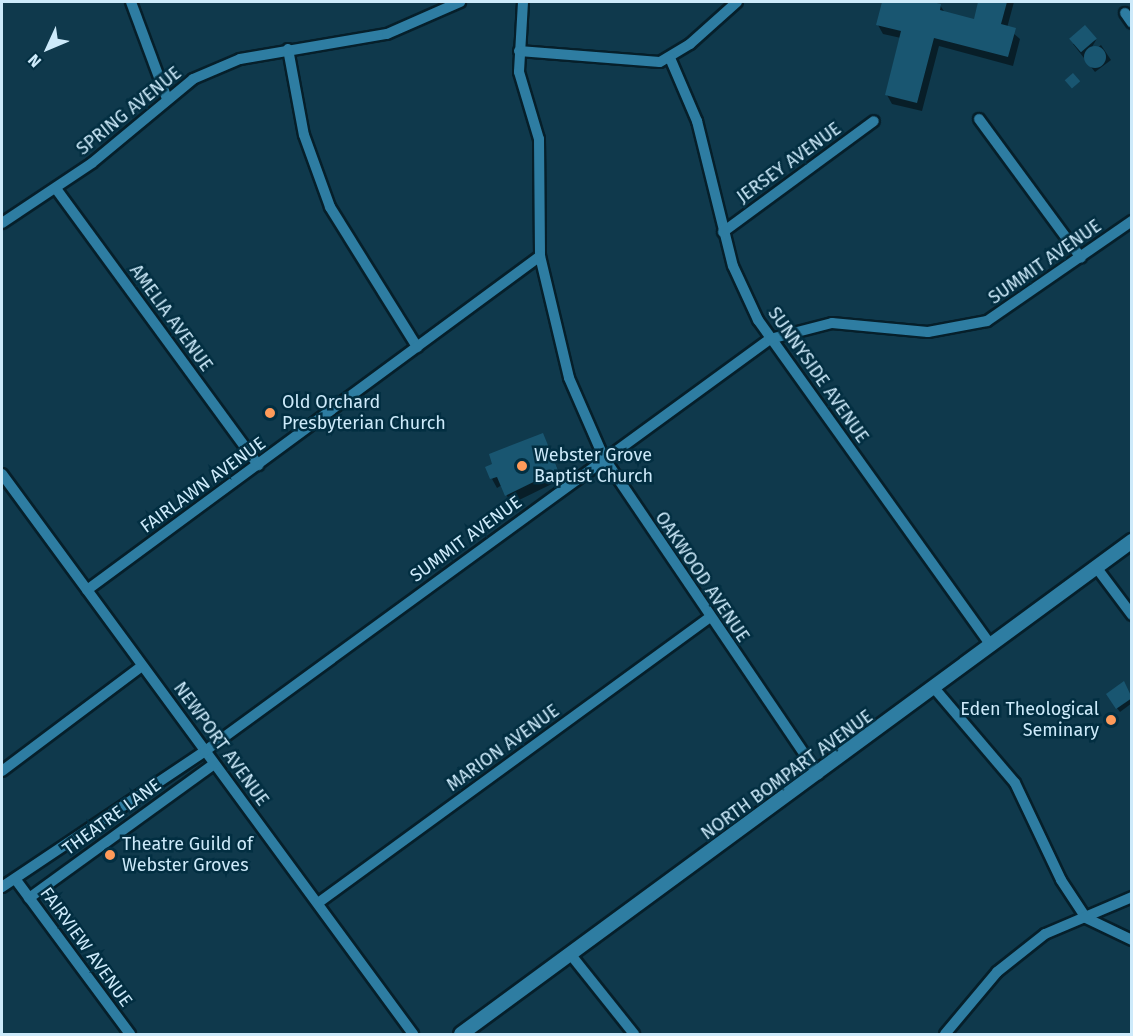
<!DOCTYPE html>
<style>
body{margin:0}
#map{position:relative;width:1133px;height:1036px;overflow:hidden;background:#0f394c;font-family:"Fira Sans",sans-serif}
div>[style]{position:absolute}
.shadow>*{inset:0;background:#0007}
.building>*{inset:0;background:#195671;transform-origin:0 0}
.round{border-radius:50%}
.roads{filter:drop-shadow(2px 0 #061f2a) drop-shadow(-2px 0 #061f2a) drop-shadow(0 2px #061f2a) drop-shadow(0 -2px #061f2a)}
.street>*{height:10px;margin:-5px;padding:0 5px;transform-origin:5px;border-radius:5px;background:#2e7da2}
.secondary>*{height:14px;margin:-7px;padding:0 7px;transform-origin:7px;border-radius:7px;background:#2e7da2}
.dots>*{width:16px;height:16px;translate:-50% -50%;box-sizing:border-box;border:3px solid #022e41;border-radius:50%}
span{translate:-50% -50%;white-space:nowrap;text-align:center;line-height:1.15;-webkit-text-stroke:5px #022e41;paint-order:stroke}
.street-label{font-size:18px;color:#cdeafa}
.poi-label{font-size:18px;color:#cdeafa}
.left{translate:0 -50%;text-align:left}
.right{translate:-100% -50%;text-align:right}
.frame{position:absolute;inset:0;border:3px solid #cdeafa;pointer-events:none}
.north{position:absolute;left:18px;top:18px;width:60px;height:60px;-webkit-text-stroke:4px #022e41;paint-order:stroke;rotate:226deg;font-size:16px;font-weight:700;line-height:24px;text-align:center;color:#cdeafa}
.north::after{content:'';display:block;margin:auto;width:21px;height:27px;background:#cdeafa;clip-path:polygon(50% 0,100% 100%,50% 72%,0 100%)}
</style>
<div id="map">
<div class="shadow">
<i style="clip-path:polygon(884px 2px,940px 5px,945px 13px,975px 21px,980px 2px,1014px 2px,1007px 28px,1020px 39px,1013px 66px,939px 46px,922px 111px,892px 104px,887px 95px,901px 38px,883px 34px,878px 25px)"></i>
<i style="clip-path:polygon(1096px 40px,1087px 56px,1101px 45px,1111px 60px,1095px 72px,1073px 44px)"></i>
<i style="clip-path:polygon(547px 444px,562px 479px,511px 504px,502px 485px,497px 488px,492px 479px)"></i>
<i style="clip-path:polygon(1124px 683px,1132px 703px,1120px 712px,1110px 699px)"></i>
</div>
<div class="building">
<i style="clip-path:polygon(882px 2px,932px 2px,941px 4px,940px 10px,974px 19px,978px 2px,1007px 2px,1001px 24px,1016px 28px,1008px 57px,934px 38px,917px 103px,885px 95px,901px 31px,876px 25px)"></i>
<i style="left:1085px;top:25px;width:18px;height:21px;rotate:49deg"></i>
<i class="round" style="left:1084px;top:46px;width:22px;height:22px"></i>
<i style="left:1073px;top:73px;width:11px;height:11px;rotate:49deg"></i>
<i style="clip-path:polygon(543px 433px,558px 470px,505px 496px,497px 477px,490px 479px,485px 467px,492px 464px,489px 454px)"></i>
<i style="clip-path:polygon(1124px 681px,1132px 698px,1116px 709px,1106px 694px)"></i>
</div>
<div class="roads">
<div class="street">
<i style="left:131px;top:2px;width:103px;rotate:69.6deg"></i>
<i style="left:523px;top:2px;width:70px;rotate:93.3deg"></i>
<i style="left:519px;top:72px;width:70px;rotate:73.4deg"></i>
<i style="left:539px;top:139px;width:117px;rotate:89.5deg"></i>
<i style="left:540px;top:256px;width:125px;rotate:76.6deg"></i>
<i style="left:569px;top:378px;width:87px;rotate:66.4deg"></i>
<i style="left:604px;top:458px;width:382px;rotate:55.9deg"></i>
<i style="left:1125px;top:13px;width:12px;rotate:55deg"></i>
<i style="left:288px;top:49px;width:87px;rotate:79.5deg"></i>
<i style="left:304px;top:135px;width:77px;rotate:70.1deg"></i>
<i style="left:330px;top:207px;width:165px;rotate:58.1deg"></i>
<i style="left:519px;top:51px;width:141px;rotate:4.5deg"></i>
<i style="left:660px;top:62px;width:35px;rotate:-31deg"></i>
<i style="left:690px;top:44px;width:63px;rotate:-41.8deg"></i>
<i style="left:670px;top:58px;width:69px;rotate:66.8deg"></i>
<i style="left:697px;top:121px;width:149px;rotate:76.1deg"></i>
<i style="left:733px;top:266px;width:60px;rotate:65.2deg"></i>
<i style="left:758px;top:320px;width:401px;rotate:54.4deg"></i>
<i style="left:979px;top:119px;width:172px;rotate:53.7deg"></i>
<i style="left:57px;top:190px;width:341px;rotate:53.8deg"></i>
<i style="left:2px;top:223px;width:108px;rotate:-33.7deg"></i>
<i style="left:92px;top:163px;width:131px;rotate:-39.7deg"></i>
<i style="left:193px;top:79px;width:51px;rotate:-23.1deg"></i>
<i style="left:240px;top:59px;width:149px;rotate:-9.7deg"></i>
<i style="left:387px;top:34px;width:80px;rotate:-23.7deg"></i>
<i style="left:723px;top:232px;width:187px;rotate:-36.3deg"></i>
<i style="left:2px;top:474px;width:695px;rotate:53.72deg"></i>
<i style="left:1096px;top:567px;width:60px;rotate:53.1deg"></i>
<i style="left:87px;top:590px;width:563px;rotate:-36.4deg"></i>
<i style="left:935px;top:689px;width:123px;rotate:49.6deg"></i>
<i style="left:1015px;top:783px;width:107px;rotate:64.6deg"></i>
<i style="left:1061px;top:880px;width:45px;rotate:56.7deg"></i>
<i style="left:1086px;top:918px;width:51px;rotate:25.6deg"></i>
<i style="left:2px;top:771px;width:175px;rotate:-36.9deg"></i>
<i style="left:16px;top:880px;width:192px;rotate:53.5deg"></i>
<i style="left:2px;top:887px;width:244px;rotate:-33.8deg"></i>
<i style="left:205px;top:751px;width:699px;rotate:-36.1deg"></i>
<i style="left:770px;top:339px;width:64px;rotate:-14.5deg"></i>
<i style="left:832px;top:323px;width:96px;rotate:5.4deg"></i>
<i style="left:928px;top:332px;width:60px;rotate:-10.6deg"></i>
<i style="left:987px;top:321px;width:176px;rotate:-34.6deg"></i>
<i style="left:29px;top:898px;width:228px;rotate:-35.9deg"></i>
<i style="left:318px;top:903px;width:482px;rotate:-36.1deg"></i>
<i style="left:571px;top:955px;width:101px;rotate:51.4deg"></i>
<i style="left:945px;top:1034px;width:81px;rotate:-50deg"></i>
<i style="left:997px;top:972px;width:61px;rotate:-38.4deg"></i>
<i style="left:1045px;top:934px;width:95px;rotate:-23deg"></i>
</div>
<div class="secondary">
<i style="left:461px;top:1034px;width:833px;rotate:-36.31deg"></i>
</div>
</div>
<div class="dots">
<i style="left:270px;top:413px;background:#ff9b5a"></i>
<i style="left:522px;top:466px;background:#ff9b5a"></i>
<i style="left:1111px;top:720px;background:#ff9b5a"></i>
<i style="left:110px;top:855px;background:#ff9b5a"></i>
</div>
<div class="street-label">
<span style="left:129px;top:111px;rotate:-39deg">SPRING AVENUE</span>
<span style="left:789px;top:163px;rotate:-36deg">JERSEY AVENUE</span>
<span style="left:1045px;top:262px;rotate:-35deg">SUMMIT AVENUE</span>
<span style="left:171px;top:318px;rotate:54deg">AMELIA AVENUE</span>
<span style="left:818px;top:375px;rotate:55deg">SUNNYSIDE AVENUE</span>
<span style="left:203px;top:485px;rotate:-36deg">FAIRLAWN AVENUE</span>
<span style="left:466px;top:539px;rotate:-36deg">SUMMIT AVENUE</span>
<span style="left:702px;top:577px;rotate:56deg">OAKWOOD AVENUE</span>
<span style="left:221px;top:744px;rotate:54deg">NEWPORT AVENUE</span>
<span style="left:503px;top:748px;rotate:-36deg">MARION AVENUE</span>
<span style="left:787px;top:775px;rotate:-36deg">NORTH BOMPART AVENUE</span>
<span style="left:112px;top:817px;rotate:-36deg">THEATRE LANE</span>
<span style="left:86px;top:947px;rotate:54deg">FAIRVIEW AVENUE</span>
</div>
<div class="poi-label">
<span class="left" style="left:282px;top:413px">Old Orchard<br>Presbyterian Church</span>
<span class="left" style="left:534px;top:466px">Webster Grove<br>Baptist Church</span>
<span class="right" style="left:1099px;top:720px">Eden Theological<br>Seminary</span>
<span class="left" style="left:122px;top:855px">Theatre Guild of<br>Webster Groves</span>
</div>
<div class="frame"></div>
<div class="north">N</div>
</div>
